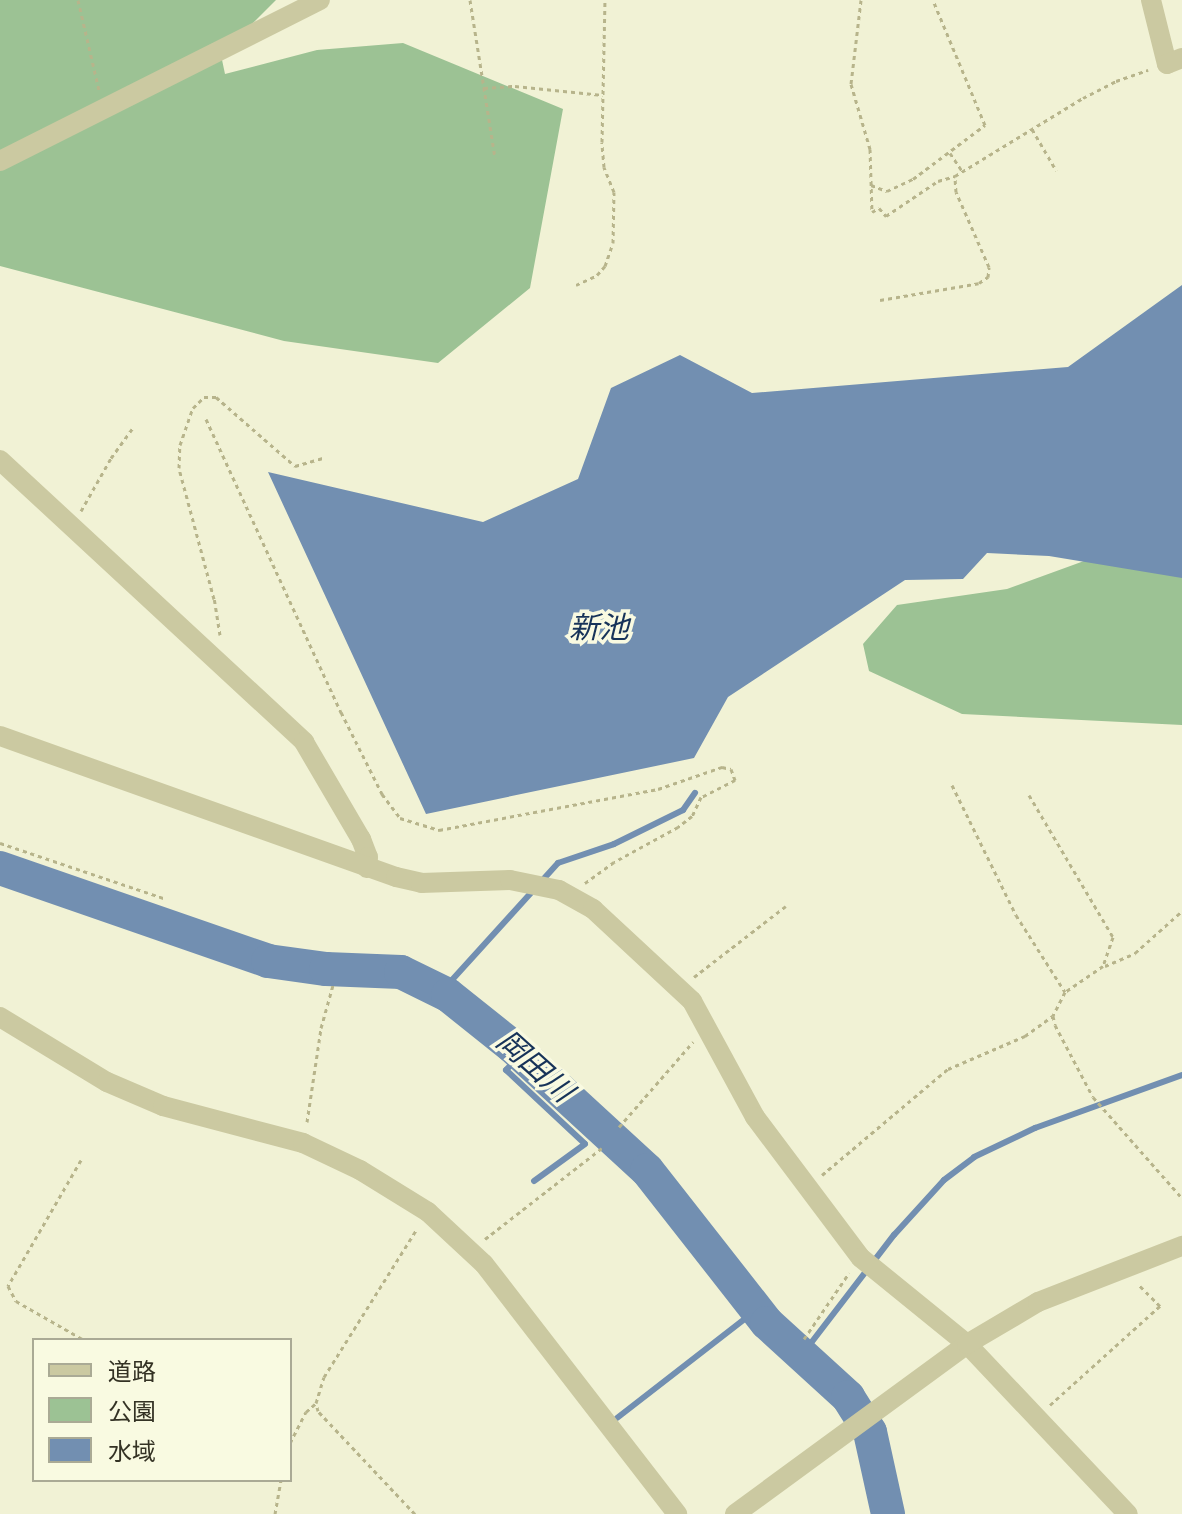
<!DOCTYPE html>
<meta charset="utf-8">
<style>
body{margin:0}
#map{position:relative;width:1182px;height:1514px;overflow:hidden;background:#f1f2d5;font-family:"Nunito Sans","Noto Sans JP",sans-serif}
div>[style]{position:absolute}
.green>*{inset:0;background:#9cc294}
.water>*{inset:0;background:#728fb1}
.stream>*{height:6px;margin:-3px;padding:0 3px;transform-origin:3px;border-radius:3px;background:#728fb1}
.river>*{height:34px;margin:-17px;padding:0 17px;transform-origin:17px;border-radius:17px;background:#728fb1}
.path>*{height:3px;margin-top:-1.5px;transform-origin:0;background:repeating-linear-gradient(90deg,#b7b48b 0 4px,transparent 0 8px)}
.minor>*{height:20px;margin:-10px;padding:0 10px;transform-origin:10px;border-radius:10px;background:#cbc9a1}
span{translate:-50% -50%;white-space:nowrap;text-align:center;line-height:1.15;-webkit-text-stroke:7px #f9fae1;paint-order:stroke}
.water-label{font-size:30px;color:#173359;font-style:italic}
.legend{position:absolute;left:32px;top:1338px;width:260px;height:144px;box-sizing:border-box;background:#f9fae1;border:2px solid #aaaa95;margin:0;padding:10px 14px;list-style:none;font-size:24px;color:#343224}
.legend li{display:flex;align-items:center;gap:16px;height:40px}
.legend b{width:40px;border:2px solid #aaaa95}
</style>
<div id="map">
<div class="green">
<i style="clip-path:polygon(0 0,276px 0,221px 55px,225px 74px,317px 50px,403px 43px,563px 109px,530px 288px,438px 363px,284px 341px,0 266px)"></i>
<i style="clip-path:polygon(1095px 557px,1182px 563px,1182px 725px,962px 714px,869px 671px,863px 644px,897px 605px,1007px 589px)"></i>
</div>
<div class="water">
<i style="clip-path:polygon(1182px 285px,1182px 578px,1049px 556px,987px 553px,963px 579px,905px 580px,728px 697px,694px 758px,426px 814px,268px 472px,483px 522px,578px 479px,611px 388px,680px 355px,752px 393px,1068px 367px)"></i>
</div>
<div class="stream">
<i style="left:442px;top:991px;width:173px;rotate:-47.8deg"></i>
<i style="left:558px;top:863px;width:59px;rotate:-18.7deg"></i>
<i style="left:614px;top:844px;width:77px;rotate:-26.2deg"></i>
<i style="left:683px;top:810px;width:21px;rotate:-55deg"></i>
<i style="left:521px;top:1054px;width:22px;rotate:133deg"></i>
<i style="left:506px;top:1070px;width:108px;rotate:43.1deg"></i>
<i style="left:585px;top:1144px;width:63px;rotate:144deg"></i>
<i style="left:801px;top:1356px;width:153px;rotate:-52.5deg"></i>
<i style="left:894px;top:1235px;width:74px;rotate:-47.7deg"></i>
<i style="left:944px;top:1180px;width:38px;rotate:-37deg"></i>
<i style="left:974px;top:1157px;width:68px;rotate:-25.4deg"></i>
<i style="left:1035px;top:1128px;width:156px;rotate:-19.8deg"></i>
<i style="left:617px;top:1418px;width:176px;rotate:-37.8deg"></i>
</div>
<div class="river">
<i style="left:0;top:868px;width:284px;rotate:19.1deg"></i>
<i style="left:268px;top:961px;width:59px;rotate:7.9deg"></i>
<i style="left:326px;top:969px;width:75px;rotate:2.3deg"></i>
<i style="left:401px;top:972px;width:52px;rotate:26.1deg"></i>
<i style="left:448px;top:995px;width:82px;rotate:38.6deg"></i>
<i style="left:512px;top:1046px;width:183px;rotate:42.6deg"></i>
<i style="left:647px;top:1170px;width:194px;rotate:51.9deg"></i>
<i style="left:767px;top:1323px;width:110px;rotate:42.4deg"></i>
<i style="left:848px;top:1397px;width:41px;rotate:57.8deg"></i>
<i style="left:870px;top:1432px;width:84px;rotate:77.6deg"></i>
</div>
<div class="path">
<i style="left:78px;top:0;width:92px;rotate:76.9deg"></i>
<i style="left:470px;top:0;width:160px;rotate:81deg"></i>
<i style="left:861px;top:0;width:85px;rotate:96.8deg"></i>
<i style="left:851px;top:84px;width:68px;rotate:73.7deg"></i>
<i style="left:870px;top:149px;width:63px;rotate:88.2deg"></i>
<i style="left:872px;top:212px;width:8px;rotate:-30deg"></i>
<i style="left:879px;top:208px;width:11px;rotate:49deg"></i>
<i style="left:886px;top:216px;width:63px;rotate:-33.9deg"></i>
<i style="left:938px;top:181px;width:18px;rotate:-16deg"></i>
<i style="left:484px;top:88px;width:31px;rotate:-4deg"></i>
<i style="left:515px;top:86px;width:88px;rotate:5.8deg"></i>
<i style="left:1032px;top:129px;width:48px;rotate:59.7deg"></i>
<i style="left:950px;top:153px;width:22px;rotate:56deg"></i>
<i style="left:871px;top:185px;width:17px;rotate:21deg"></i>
<i style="left:887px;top:191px;width:29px;rotate:-25deg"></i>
<i style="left:913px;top:179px;width:90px;rotate:-36.9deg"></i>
<i style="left:985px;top:125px;width:135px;rotate:-112.6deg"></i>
<i style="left:576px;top:285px;width:23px;rotate:-25deg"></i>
<i style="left:597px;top:275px;width:12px;rotate:-48deg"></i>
<i style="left:605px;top:266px;width:24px;rotate:-71deg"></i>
<i style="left:613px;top:243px;width:51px;rotate:-88.9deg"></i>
<i style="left:614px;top:192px;width:27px;rotate:-112deg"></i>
<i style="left:604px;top:167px;width:25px;rotate:-95deg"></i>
<i style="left:602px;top:142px;width:142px;rotate:-88.8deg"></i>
<i style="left:880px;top:300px;width:100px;rotate:-9.7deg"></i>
<i style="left:979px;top:283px;width:11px;rotate:-34deg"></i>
<i style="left:988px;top:277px;width:10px;rotate:-84deg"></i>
<i style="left:989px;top:267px;width:82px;rotate:-113.7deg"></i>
<i style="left:956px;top:192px;width:16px;rotate:-94deg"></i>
<i style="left:955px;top:176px;width:150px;rotate:-31.4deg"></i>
<i style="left:1083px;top:98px;width:37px;rotate:-27deg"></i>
<i style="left:1116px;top:81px;width:34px;rotate:-19deg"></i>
<i style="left:206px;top:419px;width:323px;rotate:65.3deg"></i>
<i style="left:341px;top:712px;width:92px;rotate:63.4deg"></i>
<i style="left:382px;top:794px;width:30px;rotate:53deg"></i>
<i style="left:400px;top:818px;width:41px;rotate:17.1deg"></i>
<i style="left:439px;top:830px;width:223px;rotate:-10.6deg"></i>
<i style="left:658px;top:789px;width:68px;rotate:-19deg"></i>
<i style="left:722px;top:767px;width:9px;rotate:13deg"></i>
<i style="left:731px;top:769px;width:12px;rotate:70deg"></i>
<i style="left:735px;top:780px;width:38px;rotate:153deg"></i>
<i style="left:701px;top:797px;width:21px;rotate:115deg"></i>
<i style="left:692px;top:816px;width:18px;rotate:142deg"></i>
<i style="left:678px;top:827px;width:73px;rotate:151.3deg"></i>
<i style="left:614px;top:862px;width:36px;rotate:144deg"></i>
<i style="left:81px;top:511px;width:61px;rotate:-60.5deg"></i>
<i style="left:111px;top:458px;width:39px;rotate:-54deg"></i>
<i style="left:220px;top:635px;width:36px;rotate:-99deg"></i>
<i style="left:214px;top:599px;width:136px;rotate:-105deg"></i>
<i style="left:179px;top:468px;width:23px;rotate:-88deg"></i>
<i style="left:180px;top:445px;width:39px;rotate:-71deg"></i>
<i style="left:193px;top:408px;width:16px;rotate:-45deg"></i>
<i style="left:204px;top:397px;width:12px"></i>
<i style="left:216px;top:397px;width:105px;rotate:41.1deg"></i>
<i style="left:295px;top:466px;width:29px;rotate:-16deg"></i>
<i style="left:952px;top:785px;width:145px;rotate:63.8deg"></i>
<i style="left:1016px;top:915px;width:91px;rotate:57.5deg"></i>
<i style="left:1029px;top:795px;width:165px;rotate:59.4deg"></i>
<i style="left:1113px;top:937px;width:31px;rotate:109deg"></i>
<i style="left:1103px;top:966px;width:46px;rotate:145.6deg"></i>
<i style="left:1065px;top:992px;width:27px;rotate:117deg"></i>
<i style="left:1053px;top:1016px;width:9px;rotate:77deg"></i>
<i style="left:1055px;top:1025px;width:81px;rotate:62.2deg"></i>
<i style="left:1093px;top:1097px;width:135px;rotate:48.6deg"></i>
<i style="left:0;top:843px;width:175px;rotate:18.6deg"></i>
<i style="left:1105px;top:966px;width:33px;rotate:-23deg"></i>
<i style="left:1135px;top:953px;width:63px;rotate:-41.8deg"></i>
<i style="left:694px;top:977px;width:116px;rotate:-37.7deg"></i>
<i style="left:307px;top:1122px;width:95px;rotate:-81.5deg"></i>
<i style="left:321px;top:1028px;width:45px;rotate:-74.4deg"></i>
<i style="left:619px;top:1127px;width:113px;rotate:-49deg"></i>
<i style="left:81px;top:1160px;width:146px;rotate:120.1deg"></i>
<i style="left:8px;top:1286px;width:17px;rotate:62deg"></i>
<i style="left:16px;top:1301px;width:78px;rotate:29.8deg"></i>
<i style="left:822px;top:1175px;width:165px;rotate:-40.1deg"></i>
<i style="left:948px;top:1069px;width:84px;rotate:-23.2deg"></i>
<i style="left:1025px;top:1036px;width:34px;rotate:-36deg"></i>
<i style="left:485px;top:1239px;width:148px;rotate:-37.9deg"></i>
<i style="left:804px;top:1339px;width:80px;rotate:-55.7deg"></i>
<i style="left:1050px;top:1405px;width:148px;rotate:-42deg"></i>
<i style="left:1160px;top:1306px;width:30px;rotate:-135deg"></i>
<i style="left:290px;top:1443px;width:35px;rotate:-63deg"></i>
<i style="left:306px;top:1412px;width:13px;rotate:-42deg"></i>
<i style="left:275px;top:1514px;width:35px;rotate:-80deg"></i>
<i style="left:415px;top:1514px;width:141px;rotate:-133.3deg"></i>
<i style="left:318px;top:1411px;width:8px;rotate:-104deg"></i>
<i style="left:316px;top:1403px;width:27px;rotate:-73deg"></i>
<i style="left:324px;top:1377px;width:175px;rotate:-57.9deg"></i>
</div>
<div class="minor">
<i style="left:1151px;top:0;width:66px;rotate:76deg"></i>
<i style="left:1167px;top:64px;width:16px;rotate:-22deg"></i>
<i style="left:0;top:161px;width:358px;rotate:-26.7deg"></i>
<i style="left:0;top:460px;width:415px;rotate:42.8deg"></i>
<i style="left:304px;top:742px;width:113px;rotate:59.6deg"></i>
<i style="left:361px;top:839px;width:19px;rotate:69deg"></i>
<i style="left:368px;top:857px;width:11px;rotate:95deg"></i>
<i style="left:0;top:736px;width:420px;rotate:19.6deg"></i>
<i style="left:396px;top:877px;width:26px;rotate:13deg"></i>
<i style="left:421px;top:883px;width:89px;rotate:-1.9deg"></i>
<i style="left:510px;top:880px;width:50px;rotate:11.5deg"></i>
<i style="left:559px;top:890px;width:39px;rotate:29deg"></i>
<i style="left:593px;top:909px;width:135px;rotate:42.9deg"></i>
<i style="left:692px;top:1001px;width:132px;rotate:61.5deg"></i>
<i style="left:755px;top:1117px;width:176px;rotate:53.1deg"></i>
<i style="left:861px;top:1258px;width:136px;rotate:39.1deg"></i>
<i style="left:967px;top:1344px;width:234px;rotate:46.6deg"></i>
<i style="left:0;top:1017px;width:125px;rotate:31.3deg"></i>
<i style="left:107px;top:1082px;width:61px;rotate:23.2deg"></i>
<i style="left:163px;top:1106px;width:145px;rotate:14.8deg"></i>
<i style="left:303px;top:1143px;width:63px;rotate:25.3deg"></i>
<i style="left:360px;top:1170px;width:80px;rotate:31.7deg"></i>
<i style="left:428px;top:1212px;width:76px;rotate:42.9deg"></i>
<i style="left:484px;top:1264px;width:316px;rotate:52.3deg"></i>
<i style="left:735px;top:1514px;width:288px;rotate:-36.2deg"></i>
<i style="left:967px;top:1344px;width:82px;rotate:-30.6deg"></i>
<i style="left:1038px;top:1302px;width:155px;rotate:-21.3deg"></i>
</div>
<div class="water-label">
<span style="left:599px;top:629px">新池</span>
<span style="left:534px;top:1067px;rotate:42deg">岡田川</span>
</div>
<ul class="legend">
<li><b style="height:10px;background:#cbc9a1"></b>道路</li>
<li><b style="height:22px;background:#9cc294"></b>公園</li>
<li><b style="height:22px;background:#728fb1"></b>水域</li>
</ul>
</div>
